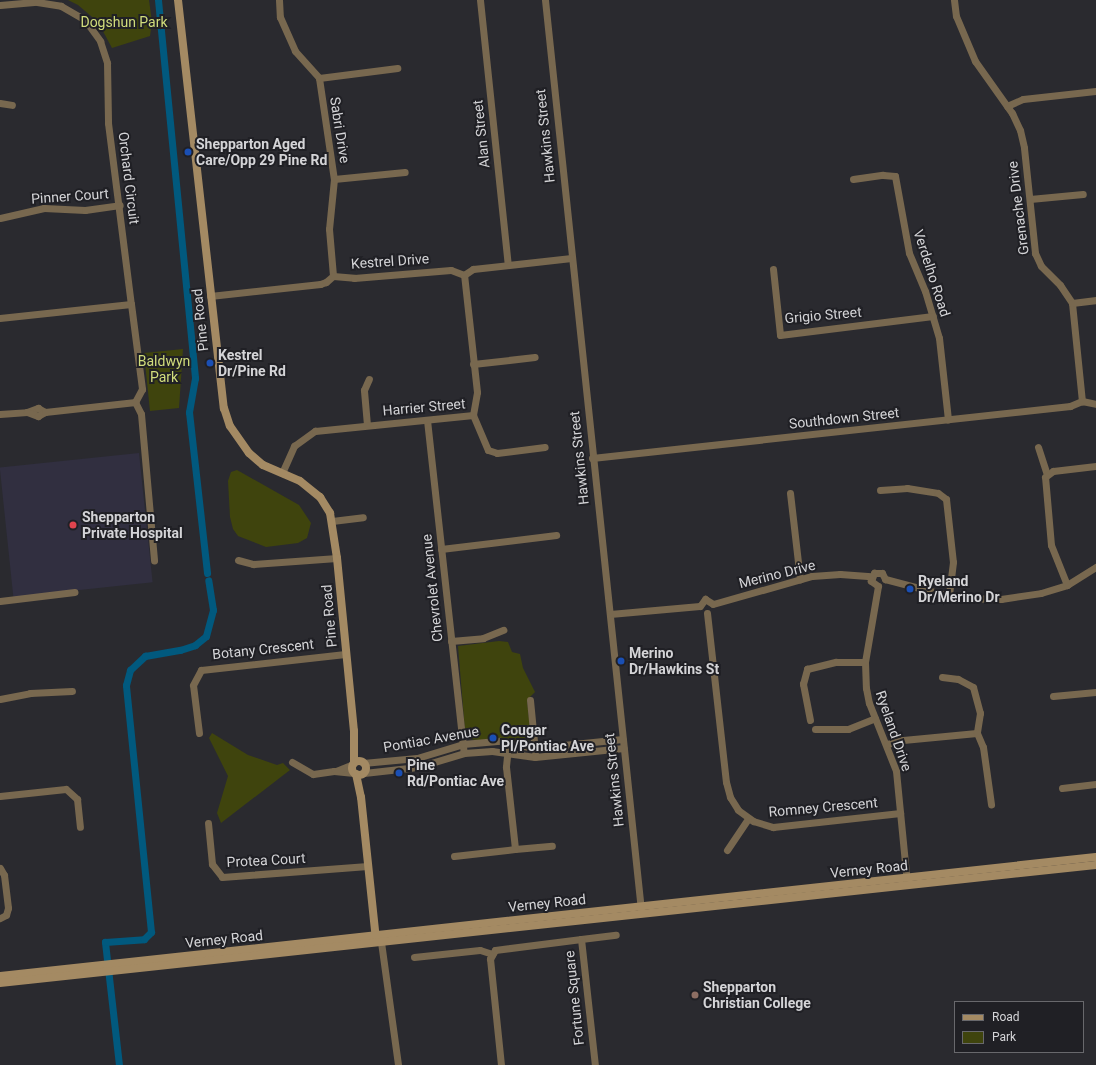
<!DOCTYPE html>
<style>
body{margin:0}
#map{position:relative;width:1096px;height:1065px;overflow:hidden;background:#2a2a2f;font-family:Roboto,sans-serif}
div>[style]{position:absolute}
.medical>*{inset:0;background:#312f40;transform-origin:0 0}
.green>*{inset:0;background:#3f440d}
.canal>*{height:7px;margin:-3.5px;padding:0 3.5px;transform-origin:3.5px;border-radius:3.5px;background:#01597e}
.street>*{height:7px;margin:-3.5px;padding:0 3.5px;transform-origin:3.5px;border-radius:3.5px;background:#78684f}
.secondary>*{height:8px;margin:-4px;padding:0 4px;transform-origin:4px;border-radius:4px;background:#a48a63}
.secondary>.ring{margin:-4px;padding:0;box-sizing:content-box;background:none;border:8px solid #a48a63;border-radius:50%}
.dots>*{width:11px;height:11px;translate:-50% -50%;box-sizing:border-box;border:2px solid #202025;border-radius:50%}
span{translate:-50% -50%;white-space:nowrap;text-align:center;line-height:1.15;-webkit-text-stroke:4px #202025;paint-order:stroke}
.park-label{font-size:14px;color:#d1dd7c}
.street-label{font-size:14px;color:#d4d4d7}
.poi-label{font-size:14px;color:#d4d4d7;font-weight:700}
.left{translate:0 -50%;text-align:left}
.legend{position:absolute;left:954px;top:1001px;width:130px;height:52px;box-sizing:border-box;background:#202025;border:1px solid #68686c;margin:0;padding:5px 7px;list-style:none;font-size:12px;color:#d4d4d7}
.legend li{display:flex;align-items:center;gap:8px;height:20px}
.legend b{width:20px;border:1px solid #68686c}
</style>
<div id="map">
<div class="medical">
<i style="left:139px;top:453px;width:130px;height:140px;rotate:84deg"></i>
</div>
<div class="green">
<i style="clip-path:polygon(68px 0,149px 0,152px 22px,150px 36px,112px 48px,98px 22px,78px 5px)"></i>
<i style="clip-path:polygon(183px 349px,179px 408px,150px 411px,144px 353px)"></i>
<i style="clip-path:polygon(237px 470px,299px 505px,311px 523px,307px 538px,298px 543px,266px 547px,238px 536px,233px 529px,230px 517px,228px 481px,231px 472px)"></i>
<i style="clip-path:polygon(499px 641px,508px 642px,512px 652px,520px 654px,523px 668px,535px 692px,527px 700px,531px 738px,525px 745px,469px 739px,465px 731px,458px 646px)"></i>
<i style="clip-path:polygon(212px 733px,248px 755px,277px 765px,283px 763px,290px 770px,221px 823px,217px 813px,228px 776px,209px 738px)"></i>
</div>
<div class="canal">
<i style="left:158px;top:0;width:380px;rotate:84.4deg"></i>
<i style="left:195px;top:378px;width:35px;rotate:100deg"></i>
<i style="left:189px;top:412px;width:162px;rotate:83.6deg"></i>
<i style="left:119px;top:1065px;width:124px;rotate:-96.5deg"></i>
<i style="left:105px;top:942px;width:39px;rotate:-4deg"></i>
<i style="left:144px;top:939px;width:10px;rotate:-45deg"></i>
<i style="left:151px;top:932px;width:248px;rotate:-95.8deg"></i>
<i style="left:126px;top:685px;width:16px;rotate:-75deg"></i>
<i style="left:130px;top:670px;width:21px;rotate:-43deg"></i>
<i style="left:145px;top:656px;width:36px;rotate:-10deg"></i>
<i style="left:180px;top:650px;width:16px;rotate:-18deg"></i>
<i style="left:195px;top:645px;width:14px;rotate:-39deg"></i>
<i style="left:206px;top:636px;width:27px;rotate:-75deg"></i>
<i style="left:213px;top:610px;width:30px;rotate:-99deg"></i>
</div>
<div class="street">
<i style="left:279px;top:0;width:17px;rotate:87deg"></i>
<i style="left:280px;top:17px;width:37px;rotate:66deg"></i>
<i style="left:295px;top:51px;width:36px;rotate:48deg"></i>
<i style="left:319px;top:78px;width:102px;rotate:81.6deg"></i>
<i style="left:334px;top:179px;width:50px;rotate:95.7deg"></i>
<i style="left:329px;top:229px;width:47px;rotate:85.1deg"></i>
<i style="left:480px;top:0;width:266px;rotate:84deg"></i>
<i style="left:545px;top:0;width:916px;rotate:83.98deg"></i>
<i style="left:954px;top:0;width:16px;rotate:83deg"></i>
<i style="left:956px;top:16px;width:49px;rotate:67.1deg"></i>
<i style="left:975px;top:61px;width:64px;rotate:54.6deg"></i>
<i style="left:1012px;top:113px;width:19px;rotate:65deg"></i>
<i style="left:1020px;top:130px;width:18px;rotate:77deg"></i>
<i style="left:1024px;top:148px;width:106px;rotate:84deg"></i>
<i style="left:1035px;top:253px;width:14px;rotate:65deg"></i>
<i style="left:1041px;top:266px;width:27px;rotate:45deg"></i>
<i style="left:1060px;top:285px;width:22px;rotate:56deg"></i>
<i style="left:1072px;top:303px;width:99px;rotate:84.2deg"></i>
<i style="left:0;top:5px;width:37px;rotate:-5deg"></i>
<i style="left:37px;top:2px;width:24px;rotate:9deg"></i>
<i style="left:61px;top:6px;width:28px;rotate:30deg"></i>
<i style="left:85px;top:20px;width:26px;rotate:54deg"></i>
<i style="left:100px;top:41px;width:23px;rotate:72deg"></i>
<i style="left:107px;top:63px;width:60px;rotate:89deg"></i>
<i style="left:108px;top:123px;width:182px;rotate:82.8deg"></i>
<i style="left:131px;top:304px;width:132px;rotate:173.9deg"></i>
<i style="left:319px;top:78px;width:79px;rotate:-7.3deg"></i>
<i style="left:0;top:103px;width:12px;rotate:9deg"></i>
<i style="left:1007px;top:106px;width:17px;rotate:-24deg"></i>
<i style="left:1023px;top:99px;width:73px;rotate:-6.3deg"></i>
<i style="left:334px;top:179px;width:71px;rotate:-5.6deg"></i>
<i style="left:853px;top:179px;width:30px;rotate:-8deg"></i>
<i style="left:883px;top:175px;width:12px;rotate:5deg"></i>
<i style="left:895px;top:176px;width:78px;rotate:79.7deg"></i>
<i style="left:909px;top:253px;width:41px;rotate:67.2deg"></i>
<i style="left:925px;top:291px;width:49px;rotate:73.4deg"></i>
<i style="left:939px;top:338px;width:82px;rotate:83.7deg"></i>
<i style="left:1030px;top:199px;width:53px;rotate:-5.4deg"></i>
<i style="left:0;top:218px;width:45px;rotate:-12.8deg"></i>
<i style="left:44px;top:208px;width:41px;rotate:2.8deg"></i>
<i style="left:85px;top:210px;width:35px;rotate:-8deg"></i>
<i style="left:773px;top:269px;width:66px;rotate:83.9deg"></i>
<i style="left:780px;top:335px;width:154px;rotate:-7.1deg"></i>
<i style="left:210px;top:296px;width:111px;rotate:-6.2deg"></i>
<i style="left:320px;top:284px;width:6px;rotate:-18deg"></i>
<i style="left:326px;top:282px;width:9px;rotate:-41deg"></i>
<i style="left:333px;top:276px;width:21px;rotate:5deg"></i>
<i style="left:354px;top:278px;width:97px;rotate:-4.7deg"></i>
<i style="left:451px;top:270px;width:14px;rotate:21deg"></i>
<i style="left:464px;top:275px;width:11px;rotate:-34deg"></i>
<i style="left:473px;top:269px;width:99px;rotate:-6.4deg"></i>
<i style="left:1072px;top:303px;width:24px;rotate:-7deg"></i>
<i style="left:131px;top:304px;width:86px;rotate:82.6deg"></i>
<i style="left:142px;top:389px;width:15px;rotate:118deg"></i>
<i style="left:473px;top:364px;width:62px;rotate:-6.4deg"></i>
<i style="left:135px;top:402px;width:13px;rotate:63deg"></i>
<i style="left:141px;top:414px;width:147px;rotate:84.9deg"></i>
<i style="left:27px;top:412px;width:12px;rotate:-20deg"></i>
<i style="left:38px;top:408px;width:8px;rotate:30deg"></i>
<i style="left:0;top:414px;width:27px;rotate:-4deg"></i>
<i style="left:27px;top:412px;width:12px;rotate:20deg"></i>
<i style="left:38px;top:416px;width:8px;rotate:-30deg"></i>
<i style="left:45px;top:412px;width:91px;rotate:-6.3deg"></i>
<i style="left:473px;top:415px;width:38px;rotate:67deg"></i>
<i style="left:488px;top:450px;width:9px;rotate:18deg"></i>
<i style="left:497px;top:453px;width:48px;rotate:-7.1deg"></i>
<i style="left:427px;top:420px;width:335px;rotate:83.7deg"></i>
<i style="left:367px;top:425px;width:35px;rotate:-95deg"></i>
<i style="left:364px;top:390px;width:12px;rotate:-66deg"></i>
<i style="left:1038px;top:447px;width:28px;rotate:72deg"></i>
<i style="left:592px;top:458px;width:481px;rotate:-6.2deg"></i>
<i style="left:1070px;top:406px;width:13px;rotate:-23deg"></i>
<i style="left:1082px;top:401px;width:14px;rotate:12deg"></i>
<i style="left:282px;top:473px;width:30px;rotate:-66deg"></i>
<i style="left:294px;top:446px;width:26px;rotate:-36deg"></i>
<i style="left:315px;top:431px;width:159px;rotate:-5.8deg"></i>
<i style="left:473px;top:415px;width:23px;rotate:-80deg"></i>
<i style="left:477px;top:392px;width:118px;rotate:-96.3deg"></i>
<i style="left:880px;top:490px;width:27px;rotate:-4deg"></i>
<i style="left:907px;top:488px;width:31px;rotate:9deg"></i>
<i style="left:938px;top:493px;width:10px;rotate:37deg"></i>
<i style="left:946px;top:499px;width:63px;rotate:83.7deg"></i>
<i style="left:953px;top:562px;width:34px;rotate:97deg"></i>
<i style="left:790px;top:493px;width:87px;rotate:83.4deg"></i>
<i style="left:332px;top:521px;width:31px;rotate:-7deg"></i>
<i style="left:441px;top:549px;width:116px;rotate:-6.9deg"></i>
<i style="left:238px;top:560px;width:16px;rotate:15deg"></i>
<i style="left:253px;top:564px;width:84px;rotate:-4.1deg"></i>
<i style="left:885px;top:579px;width:74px;rotate:14.8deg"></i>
<i style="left:957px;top:598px;width:44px;rotate:1.3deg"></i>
<i style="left:1001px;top:599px;width:40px;rotate:-8.5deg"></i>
<i style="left:1041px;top:593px;width:27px;rotate:-17deg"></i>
<i style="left:1067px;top:585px;width:34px;rotate:-32deg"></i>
<i style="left:1067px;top:585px;width:43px;rotate:-111.8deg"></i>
<i style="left:1051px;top:545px;width:68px;rotate:-95deg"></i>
<i style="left:1045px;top:477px;width:10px;rotate:-37deg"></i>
<i style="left:1053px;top:471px;width:43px;rotate:-6.6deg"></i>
<i style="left:878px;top:586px;width:77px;rotate:99.7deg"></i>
<i style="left:865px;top:662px;width:26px;rotate:88deg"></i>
<i style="left:866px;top:688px;width:15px;rotate:79deg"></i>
<i style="left:869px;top:703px;width:73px;rotate:68.3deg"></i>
<i style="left:896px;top:771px;width:113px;rotate:84.4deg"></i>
<i style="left:878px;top:586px;width:9px;rotate:-144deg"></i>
<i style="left:871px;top:581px;width:9px;rotate:-69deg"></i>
<i style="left:874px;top:573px;width:8px"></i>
<i style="left:882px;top:573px;width:7px;rotate:63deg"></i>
<i style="left:0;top:601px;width:75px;rotate:-6.9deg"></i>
<i style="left:713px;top:604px;width:103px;rotate:-15.8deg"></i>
<i style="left:812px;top:576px;width:28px;rotate:-4deg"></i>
<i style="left:840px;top:574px;width:31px;rotate:4deg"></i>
<i style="left:700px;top:606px;width:9px;rotate:-54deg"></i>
<i style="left:705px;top:599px;width:9px;rotate:32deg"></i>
<i style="left:707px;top:613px;width:170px;rotate:83.6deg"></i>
<i style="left:726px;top:782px;width:16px;rotate:75deg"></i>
<i style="left:730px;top:797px;width:15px;rotate:58deg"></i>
<i style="left:738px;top:810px;width:19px;rotate:36deg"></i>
<i style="left:753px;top:821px;width:21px;rotate:17deg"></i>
<i style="left:773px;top:827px;width:128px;rotate:-6.3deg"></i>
<i style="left:610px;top:614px;width:90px;rotate:-5.1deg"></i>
<i style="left:451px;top:641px;width:32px;rotate:-5deg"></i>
<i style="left:483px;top:638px;width:22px;rotate:-22deg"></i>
<i style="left:942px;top:677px;width:16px;rotate:7deg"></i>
<i style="left:958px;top:679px;width:17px;rotate:28deg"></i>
<i style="left:973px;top:687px;width:27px;rotate:75deg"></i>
<i style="left:980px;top:713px;width:20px;rotate:99deg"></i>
<i style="left:1053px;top:696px;width:43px;rotate:-5.3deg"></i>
<i style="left:0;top:699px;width:31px;rotate:-11deg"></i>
<i style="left:30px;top:693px;width:42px;rotate:-2.7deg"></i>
<i style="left:530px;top:700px;width:52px;rotate:84.5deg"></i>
<i style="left:810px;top:720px;width:37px;rotate:-101deg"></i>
<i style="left:803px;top:684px;width:16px;rotate:-75deg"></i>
<i style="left:807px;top:669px;width:30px;rotate:-14deg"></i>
<i style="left:836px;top:662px;width:29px"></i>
<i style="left:815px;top:729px;width:33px"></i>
<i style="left:848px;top:729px;width:29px;rotate:-22deg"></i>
<i style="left:199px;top:733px;width:48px;rotate:-97.1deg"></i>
<i style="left:193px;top:685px;width:17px;rotate:-62deg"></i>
<i style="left:201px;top:670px;width:145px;rotate:-6.3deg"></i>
<i style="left:887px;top:744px;width:16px;rotate:-14deg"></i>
<i style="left:903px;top:740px;width:74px;rotate:-5.4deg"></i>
<i style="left:977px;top:733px;width:15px;rotate:67deg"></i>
<i style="left:983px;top:747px;width:58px;rotate:82deg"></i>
<i style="left:508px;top:747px;width:20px;rotate:96deg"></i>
<i style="left:506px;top:767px;width:82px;rotate:83.7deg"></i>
<i style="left:515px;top:849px;width:37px;rotate:-5deg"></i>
<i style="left:292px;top:762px;width:24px;rotate:30deg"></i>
<i style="left:313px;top:774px;width:21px;rotate:-8deg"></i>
<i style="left:334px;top:771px;width:20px;rotate:6deg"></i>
<i style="left:363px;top:763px;width:54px;rotate:-5.3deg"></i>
<i style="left:417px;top:758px;width:48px;rotate:-16.9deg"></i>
<i style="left:463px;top:744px;width:37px;rotate:-5deg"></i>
<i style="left:500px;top:741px;width:35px;rotate:12deg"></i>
<i style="left:534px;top:748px;width:89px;rotate:-5.8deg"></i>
<i style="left:336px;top:771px;width:18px;rotate:-22deg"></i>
<i style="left:364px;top:773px;width:54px;rotate:-6.3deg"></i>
<i style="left:418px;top:767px;width:48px;rotate:-16.9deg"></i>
<i style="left:464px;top:753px;width:28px;rotate:-4deg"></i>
<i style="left:492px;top:751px;width:43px;rotate:7.9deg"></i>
<i style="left:535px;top:757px;width:89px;rotate:-5.8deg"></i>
<i style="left:1062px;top:788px;width:34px;rotate:-7deg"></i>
<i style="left:0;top:796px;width:66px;rotate:-6.1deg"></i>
<i style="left:66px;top:789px;width:15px;rotate:42deg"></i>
<i style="left:77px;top:799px;width:28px;rotate:84deg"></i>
<i style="left:208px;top:823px;width:41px;rotate:84.4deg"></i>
<i style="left:212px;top:864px;width:16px;rotate:52deg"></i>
<i style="left:222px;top:877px;width:146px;rotate:-4.3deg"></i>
<i style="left:727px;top:850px;width:37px;rotate:-56deg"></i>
<i style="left:454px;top:856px;width:61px;rotate:-6.5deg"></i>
<i style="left:0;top:868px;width:8px;rotate:60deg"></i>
<i style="left:4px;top:875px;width:33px;rotate:83deg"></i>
<i style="left:8px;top:908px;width:7px;rotate:106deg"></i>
<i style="left:6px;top:915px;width:7px;rotate:153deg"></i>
<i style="left:581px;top:939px;width:35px;rotate:-7deg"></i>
<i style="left:381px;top:942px;width:124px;rotate:82.1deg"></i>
<i style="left:414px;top:957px;width:66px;rotate:-6.1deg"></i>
<i style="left:480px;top:950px;width:13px;rotate:18deg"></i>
<i style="left:501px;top:1065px;width:107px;rotate:-95.9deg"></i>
<i style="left:490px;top:959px;width:10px;rotate:-61deg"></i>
<i style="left:495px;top:950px;width:87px;rotate:-7.3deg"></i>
<i style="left:581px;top:939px;width:127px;rotate:83.7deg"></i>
</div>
<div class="secondary">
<i style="left:178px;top:0;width:411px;rotate:83.6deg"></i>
<i style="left:224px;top:408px;width:19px;rotate:72deg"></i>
<i style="left:230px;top:426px;width:33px;rotate:55deg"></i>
<i style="left:249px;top:453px;width:18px;rotate:41deg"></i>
<i style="left:263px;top:465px;width:40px;rotate:23.4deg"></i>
<i style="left:300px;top:481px;width:26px;rotate:39deg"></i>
<i style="left:320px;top:497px;width:19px;rotate:58deg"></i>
<i style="left:330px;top:513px;width:46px;rotate:81.2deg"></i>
<i style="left:337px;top:558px;width:174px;rotate:84.4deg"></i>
<i style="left:354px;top:731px;width:32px;rotate:90deg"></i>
<i class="ring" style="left:352px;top:761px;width:6px;height:6px"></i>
<i style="left:356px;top:774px;width:24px;rotate:78deg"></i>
<i style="left:361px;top:797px;width:143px;rotate:84deg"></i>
<i style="left:0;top:976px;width:1102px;rotate:-6.2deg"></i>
<i style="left:0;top:983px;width:1102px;rotate:-6.15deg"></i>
</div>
<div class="dots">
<i style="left:188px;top:152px;background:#1a4fb4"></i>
<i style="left:210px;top:363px;background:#1a4fb4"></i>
<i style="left:73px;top:525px;background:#e0444e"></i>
<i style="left:910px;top:589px;background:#1a4fb4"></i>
<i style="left:621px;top:661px;background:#1a4fb4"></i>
<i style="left:493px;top:738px;background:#1a4fb4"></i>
<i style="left:399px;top:773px;background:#1a4fb4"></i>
<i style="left:695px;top:995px;background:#8d6e63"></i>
</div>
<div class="park-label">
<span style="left:124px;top:22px">Dogshun Park</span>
<span style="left:164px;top:369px">Baldwyn<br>Park</span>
</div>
<div class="street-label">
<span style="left:340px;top:130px;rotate:81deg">Sabri Drive</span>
<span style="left:481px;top:134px;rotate:-96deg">Alan Street</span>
<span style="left:545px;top:136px;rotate:-96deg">Hawkins Street</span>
<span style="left:129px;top:178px;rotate:83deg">Orchard Circuit</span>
<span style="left:70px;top:196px;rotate:-4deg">Pinner Court</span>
<span style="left:1018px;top:208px;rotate:-97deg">Grenache Drive</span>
<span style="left:390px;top:261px;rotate:-4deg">Kestrel Drive</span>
<span style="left:932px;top:273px;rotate:72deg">Verdelho Road</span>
<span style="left:823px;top:315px;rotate:-5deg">Grigio Street</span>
<span style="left:200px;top:320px;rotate:-96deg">Pine Road</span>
<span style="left:424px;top:407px;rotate:-5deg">Harrier Street</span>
<span style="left:844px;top:418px;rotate:-6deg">Southdown Street</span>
<span style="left:579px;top:458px;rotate:-96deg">Hawkins Street</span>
<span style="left:777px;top:574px;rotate:-14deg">Merino Drive</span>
<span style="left:432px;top:588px;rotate:-96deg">Chevrolet Avenue</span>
<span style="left:329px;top:616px;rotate:-95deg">Pine Road</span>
<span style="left:263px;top:649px;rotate:-6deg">Botany Crescent</span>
<span style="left:894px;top:731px;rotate:71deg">Ryeland Drive</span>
<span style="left:431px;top:739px;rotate:-10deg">Pontiac Avenue</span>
<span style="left:614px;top:780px;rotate:-96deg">Hawkins Street</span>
<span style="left:823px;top:807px;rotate:-5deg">Romney Crescent</span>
<span style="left:266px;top:860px;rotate:-3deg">Protea Court</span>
<span style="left:869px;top:869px;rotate:-6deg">Verney Road</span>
<span style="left:547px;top:903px;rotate:-6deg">Verney Road</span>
<span style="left:224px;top:939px;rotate:-6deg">Verney Road</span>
<span style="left:574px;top:998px;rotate:-96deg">Fortune Square</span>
</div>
<div class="poi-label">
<span class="left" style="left:196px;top:152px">Shepparton Aged<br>Care/Opp 29 Pine Rd</span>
<span class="left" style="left:218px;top:363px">Kestrel<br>Dr/Pine Rd</span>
<span class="left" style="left:82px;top:525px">Shepparton<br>Private Hospital</span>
<span class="left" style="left:918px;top:589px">Ryeland<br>Dr/Merino Dr</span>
<span class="left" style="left:629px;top:661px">Merino<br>Dr/Hawkins St</span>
<span class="left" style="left:501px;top:738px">Cougar<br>Pl/Pontiac Ave</span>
<span class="left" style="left:407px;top:773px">Pine<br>Rd/Pontiac Ave</span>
<span class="left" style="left:703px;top:995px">Shepparton<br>Christian College</span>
</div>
<ul class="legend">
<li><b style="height:5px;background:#a48a63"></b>Road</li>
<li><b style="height:11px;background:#3f440d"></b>Park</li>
</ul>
</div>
